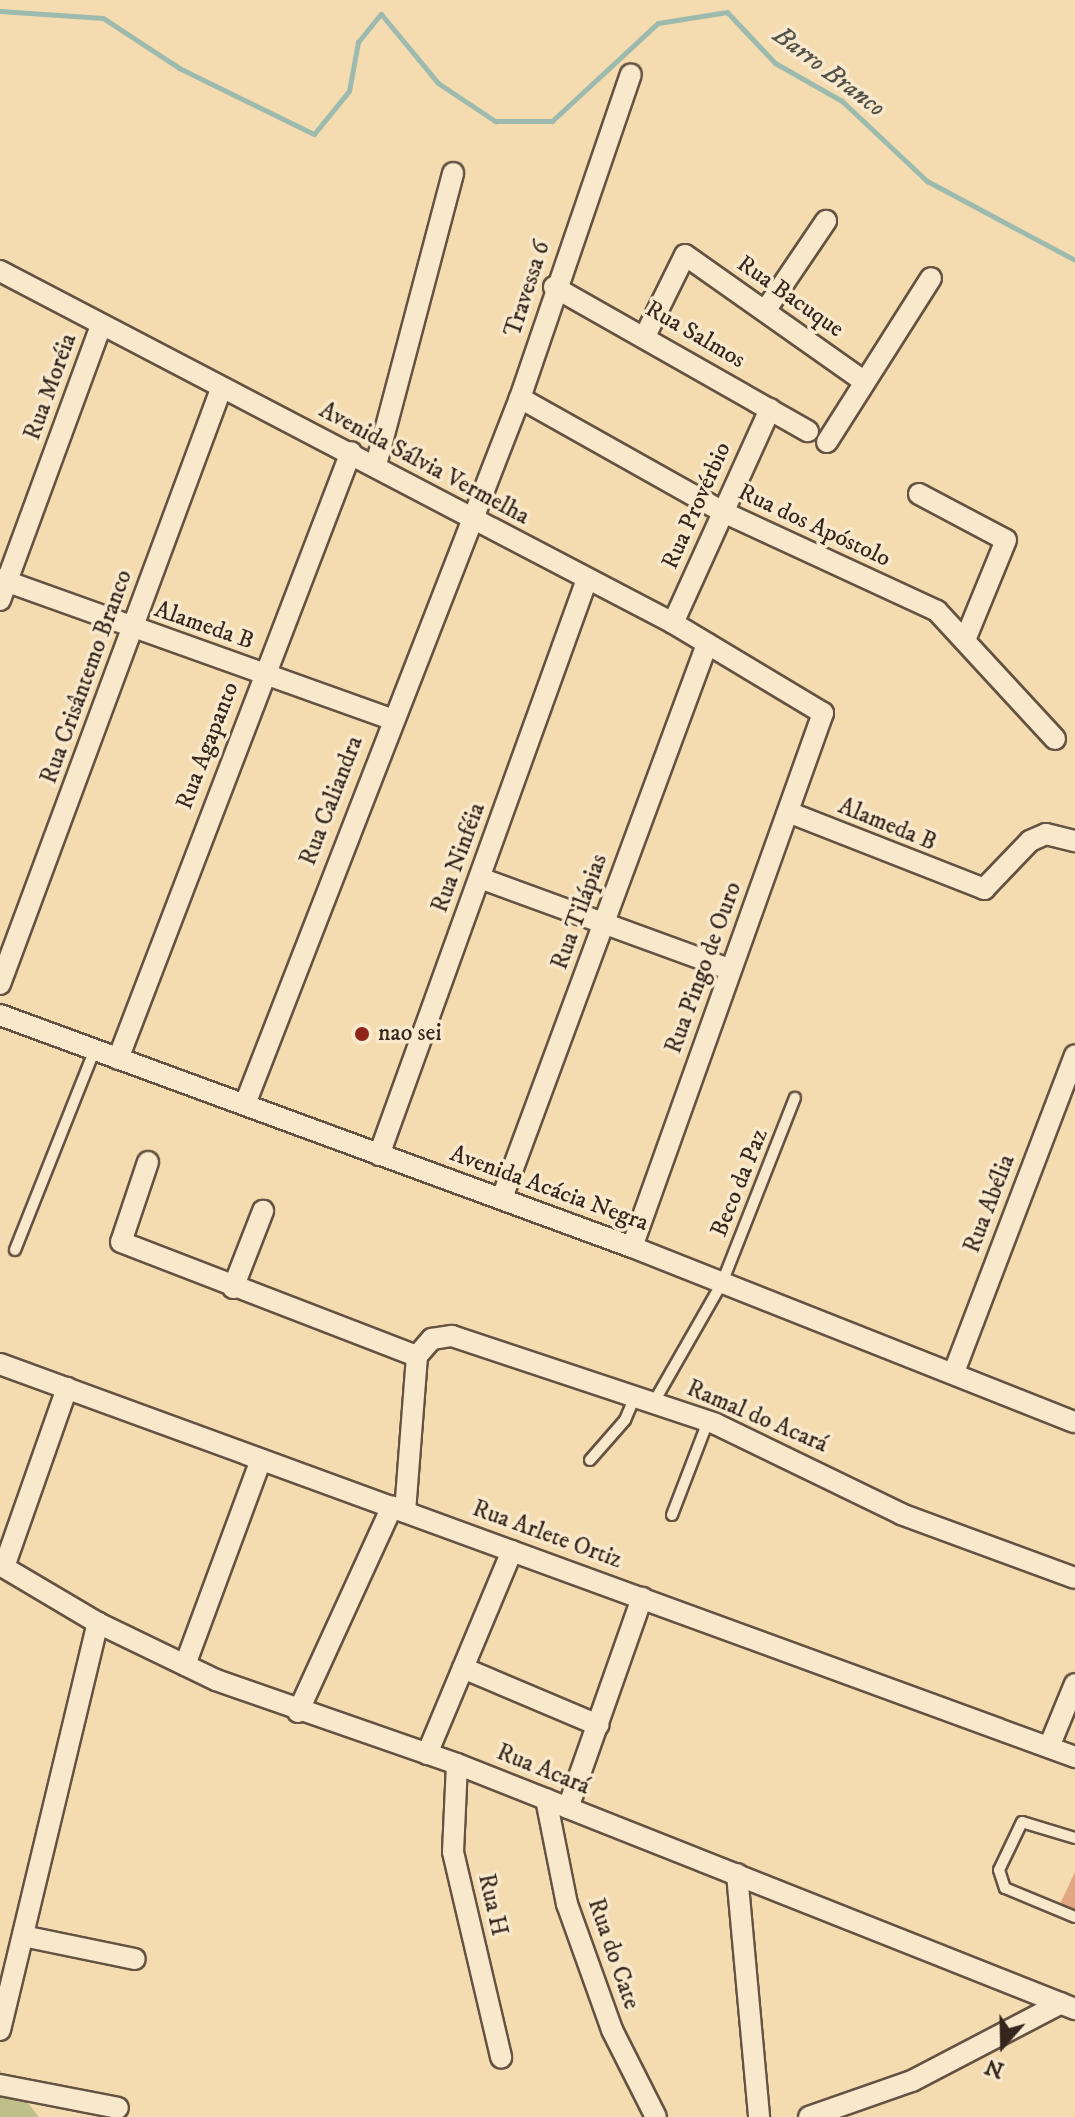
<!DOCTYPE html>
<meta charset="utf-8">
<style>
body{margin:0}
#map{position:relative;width:1075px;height:2117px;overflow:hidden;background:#f4dbb0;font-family:"IM FELL DW Pica",serif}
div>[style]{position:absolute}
.green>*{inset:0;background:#bebf89}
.stream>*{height:5px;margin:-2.5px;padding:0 2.5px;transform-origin:2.5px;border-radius:2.5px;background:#9cbbae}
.building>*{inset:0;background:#e2a683}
.roads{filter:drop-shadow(2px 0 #645242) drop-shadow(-2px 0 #645242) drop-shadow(0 2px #645242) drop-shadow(0 -2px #645242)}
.service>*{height:10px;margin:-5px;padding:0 5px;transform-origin:5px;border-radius:5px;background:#f8e8cc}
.minor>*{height:20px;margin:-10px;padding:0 10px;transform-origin:10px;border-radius:10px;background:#f8e8cc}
.dots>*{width:22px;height:22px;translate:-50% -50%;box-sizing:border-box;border:4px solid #f8e8cc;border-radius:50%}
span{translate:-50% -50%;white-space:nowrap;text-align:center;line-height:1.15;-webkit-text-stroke:7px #f8e8cc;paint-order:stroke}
.street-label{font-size:24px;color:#34251d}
.poi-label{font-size:24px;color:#34251d}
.left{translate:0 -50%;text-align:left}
.water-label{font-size:26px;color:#535248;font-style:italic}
.north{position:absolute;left:963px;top:2005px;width:80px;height:80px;-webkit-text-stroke:6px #f8e8cc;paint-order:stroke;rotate:200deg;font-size:22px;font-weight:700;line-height:32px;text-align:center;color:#34251d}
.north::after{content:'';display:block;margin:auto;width:28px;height:36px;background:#34251d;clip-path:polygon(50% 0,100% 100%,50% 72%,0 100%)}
</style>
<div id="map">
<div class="green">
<i style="clip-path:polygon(0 2070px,28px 2103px,39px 2117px,0 2117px)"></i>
</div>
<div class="stream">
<i style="left:0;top:11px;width:103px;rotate:3.9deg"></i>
<i style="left:103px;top:18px;width:91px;rotate:33.3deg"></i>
<i style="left:179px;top:68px;width:150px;rotate:26.1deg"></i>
<i style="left:314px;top:134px;width:55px;rotate:-50.9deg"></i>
<i style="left:349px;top:91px;width:50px;rotate:-79.6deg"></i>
<i style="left:358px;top:42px;width:36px;rotate:-51deg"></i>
<i style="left:381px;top:14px;width:89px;rotate:50.4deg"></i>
<i style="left:438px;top:83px;width:69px;rotate:33.7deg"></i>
<i style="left:495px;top:121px;width:57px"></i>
<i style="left:552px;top:121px;width:144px;rotate:-42.8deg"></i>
<i style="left:658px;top:23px;width:70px;rotate:-9.1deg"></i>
<i style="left:727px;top:12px;width:70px;rotate:46.7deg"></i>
<i style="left:775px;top:63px;width:77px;rotate:29.6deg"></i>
<i style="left:842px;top:101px;width:117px;rotate:43.3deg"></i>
<i style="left:927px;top:181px;width:168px;rotate:28.1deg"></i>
</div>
<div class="building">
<i style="clip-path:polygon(1075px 1872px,1075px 1911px,1060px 1904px)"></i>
</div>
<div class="roads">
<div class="service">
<i style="left:15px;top:1250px;width:214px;rotate:-68.3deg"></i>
<i style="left:654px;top:1402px;width:137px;rotate:-60.3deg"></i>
<i style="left:722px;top:1283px;width:199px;rotate:-68.5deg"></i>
<i style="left:590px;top:1460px;width:53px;rotate:-48.8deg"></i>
<i style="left:625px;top:1420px;width:26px;rotate:-67deg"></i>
<i style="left:672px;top:1515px;width:101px;rotate:-69deg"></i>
<i style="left:1075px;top:1838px;width:55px;rotate:-163.2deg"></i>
<i style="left:1022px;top:1822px;width:53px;rotate:115.6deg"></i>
<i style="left:999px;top:1870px;width:19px;rotate:72deg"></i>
<i style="left:1005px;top:1888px;width:76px;rotate:22.5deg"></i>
</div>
<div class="minor">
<i style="left:0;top:271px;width:759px;rotate:27.61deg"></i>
<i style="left:673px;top:623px;width:175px;rotate:31deg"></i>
<i style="left:823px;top:713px;width:567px;rotate:109.68deg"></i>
<i style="left:554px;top:287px;width:292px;rotate:29.6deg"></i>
<i style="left:765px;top:311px;width:109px;rotate:-55.9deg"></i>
<i style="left:645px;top:336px;width:90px;rotate:-63.7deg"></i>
<i style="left:685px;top:255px;width:220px;rotate:35.2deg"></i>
<i style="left:520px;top:398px;width:233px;rotate:29.3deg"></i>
<i style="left:723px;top:512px;width:236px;rotate:24.8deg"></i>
<i style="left:937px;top:611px;width:174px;rotate:47.3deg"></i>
<i style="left:827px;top:442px;width:194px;rotate:-57.6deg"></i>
<i style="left:376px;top:465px;width:302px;rotate:-75.2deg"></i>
<i style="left:919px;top:494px;width:98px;rotate:27.9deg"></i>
<i style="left:1006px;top:540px;width:108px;rotate:112.3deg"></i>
<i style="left:0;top:579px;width:416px;rotate:19.7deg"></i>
<i style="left:0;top:600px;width:292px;rotate:-69.8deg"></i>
<i style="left:673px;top:623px;width:235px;rotate:-65.6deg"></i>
<i style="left:788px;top:812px;width:211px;rotate:21.4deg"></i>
<i style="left:984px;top:889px;width:66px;rotate:-46.2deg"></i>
<i style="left:1030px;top:841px;width:17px;rotate:-24deg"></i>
<i style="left:1046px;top:834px;width:30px;rotate:14deg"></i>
<i style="left:480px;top:878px;width:267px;rotate:20.1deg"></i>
<i style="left:0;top:984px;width:635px;rotate:-69.62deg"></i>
<i style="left:0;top:1015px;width:673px;rotate:20.16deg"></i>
<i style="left:632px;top:1247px;width:476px;rotate:21.6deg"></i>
<i style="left:118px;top:1059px;width:650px;rotate:-69deg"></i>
<i style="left:245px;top:1104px;width:758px;rotate:-68.72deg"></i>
<i style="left:520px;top:398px;width:342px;rotate:-71.1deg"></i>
<i style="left:379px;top:1155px;width:612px;rotate:-70.14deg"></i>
<i style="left:148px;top:1162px;width:84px;rotate:108.6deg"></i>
<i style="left:121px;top:1242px;width:317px;rotate:21.1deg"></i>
<i style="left:502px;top:1198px;width:591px;rotate:-69.69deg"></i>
<i style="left:233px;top:1288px;width:83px;rotate:-68.7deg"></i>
<i style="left:0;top:1364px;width:1145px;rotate:20.08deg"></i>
<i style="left:954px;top:1372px;width:339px;rotate:-69.1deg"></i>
<i style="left:405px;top:1512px;width:156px;rotate:-85.6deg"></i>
<i style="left:417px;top:1356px;width:23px;rotate:-49deg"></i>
<i style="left:432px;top:1339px;width:20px;rotate:-9deg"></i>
<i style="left:452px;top:1336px;width:278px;rotate:18.4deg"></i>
<i style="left:716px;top:1424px;width:206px;rotate:25.9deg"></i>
<i style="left:901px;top:1514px;width:185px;rotate:20.2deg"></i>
<i style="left:0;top:1565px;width:114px;rotate:30.6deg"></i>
<i style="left:98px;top:1623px;width:131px;rotate:25.8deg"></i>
<i style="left:216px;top:1680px;width:255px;rotate:19.2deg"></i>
<i style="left:457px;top:1764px;width:665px;rotate:21.63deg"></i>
<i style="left:4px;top:1567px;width:190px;rotate:-70.6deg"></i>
<i style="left:185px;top:1665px;width:219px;rotate:-69.7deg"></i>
<i style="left:463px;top:1668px;width:147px;rotate:22.9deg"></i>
<i style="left:298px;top:1712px;width:226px;rotate:-65.4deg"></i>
<i style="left:1049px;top:1747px;width:68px;rotate:-67.6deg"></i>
<i style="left:427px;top:1754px;width:220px;rotate:-67.3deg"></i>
<i style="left:457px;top:1764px;width:88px;rotate:92.6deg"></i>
<i style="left:453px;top:1852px;width:211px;rotate:76.8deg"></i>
<i style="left:546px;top:1799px;width:107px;rotate:78.7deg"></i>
<i style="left:567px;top:1904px;width:134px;rotate:70.3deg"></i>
<i style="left:612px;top:2030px;width:97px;rotate:63.2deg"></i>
<i style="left:568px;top:1808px;width:223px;rotate:-70.6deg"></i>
<i style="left:737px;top:1874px;width:244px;rotate:84.8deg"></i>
<i style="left:23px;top:1936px;width:114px;rotate:11.6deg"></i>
<i style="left:0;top:2030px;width:419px;rotate:-76.5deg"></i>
<i style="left:0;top:2085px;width:120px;rotate:11deg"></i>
<i style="left:809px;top:2117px;width:109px;rotate:-19.3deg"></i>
<i style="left:912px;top:2081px;width:168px;rotate:-27.6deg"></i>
</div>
</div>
<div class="dots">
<i style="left:362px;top:1034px;background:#8f2418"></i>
</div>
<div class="street-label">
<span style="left:528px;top:289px;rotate:-72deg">Travessa 6</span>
<span style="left:790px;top:297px;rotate:35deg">Rua Bacuque</span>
<span style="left:695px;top:335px;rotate:30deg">Rua Salmos</span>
<span style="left:51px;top:387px;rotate:-70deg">Rua Moréia</span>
<span style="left:424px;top:464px;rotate:28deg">Avenida Sálvia Vermelha</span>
<span style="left:697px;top:506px;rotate:-66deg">Rua Provérbio</span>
<span style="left:814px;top:526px;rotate:25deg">Rua dos Apóstolo</span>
<span style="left:204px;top:626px;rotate:19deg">Alameda B</span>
<span style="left:87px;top:677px;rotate:-70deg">Rua Crisântemo Branco</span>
<span style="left:208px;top:746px;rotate:-69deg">Rua Agapanto</span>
<span style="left:332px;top:801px;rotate:-69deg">Rua Caliandra</span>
<span style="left:887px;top:825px;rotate:22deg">Alameda B</span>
<span style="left:459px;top:858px;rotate:-70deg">Rua Ninféia</span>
<span style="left:580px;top:912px;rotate:-70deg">Rua Tilápias</span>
<span style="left:704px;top:968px;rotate:-70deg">Rua Pingo de Ouro</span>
<span style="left:740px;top:1183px;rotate:-68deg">Beco da Paz</span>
<span style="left:549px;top:1189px;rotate:20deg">Avenida Acácia Negra</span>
<span style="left:990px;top:1204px;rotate:-69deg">Rua Abélia</span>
<span style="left:757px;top:1417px;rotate:23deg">Ramal do Acará</span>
<span style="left:547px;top:1535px;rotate:20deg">Rua Arlete Ortiz</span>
<span style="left:543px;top:1770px;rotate:22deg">Rua Acará</span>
<span style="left:492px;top:1905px;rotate:77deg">Rua H</span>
<span style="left:613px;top:1954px;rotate:71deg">Rua do Cate</span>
</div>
<div class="poi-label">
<span class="left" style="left:378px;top:1034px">nao sei</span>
</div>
<div class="water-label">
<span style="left:829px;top:72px;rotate:37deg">Barro Branco</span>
</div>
<div class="north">N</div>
</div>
